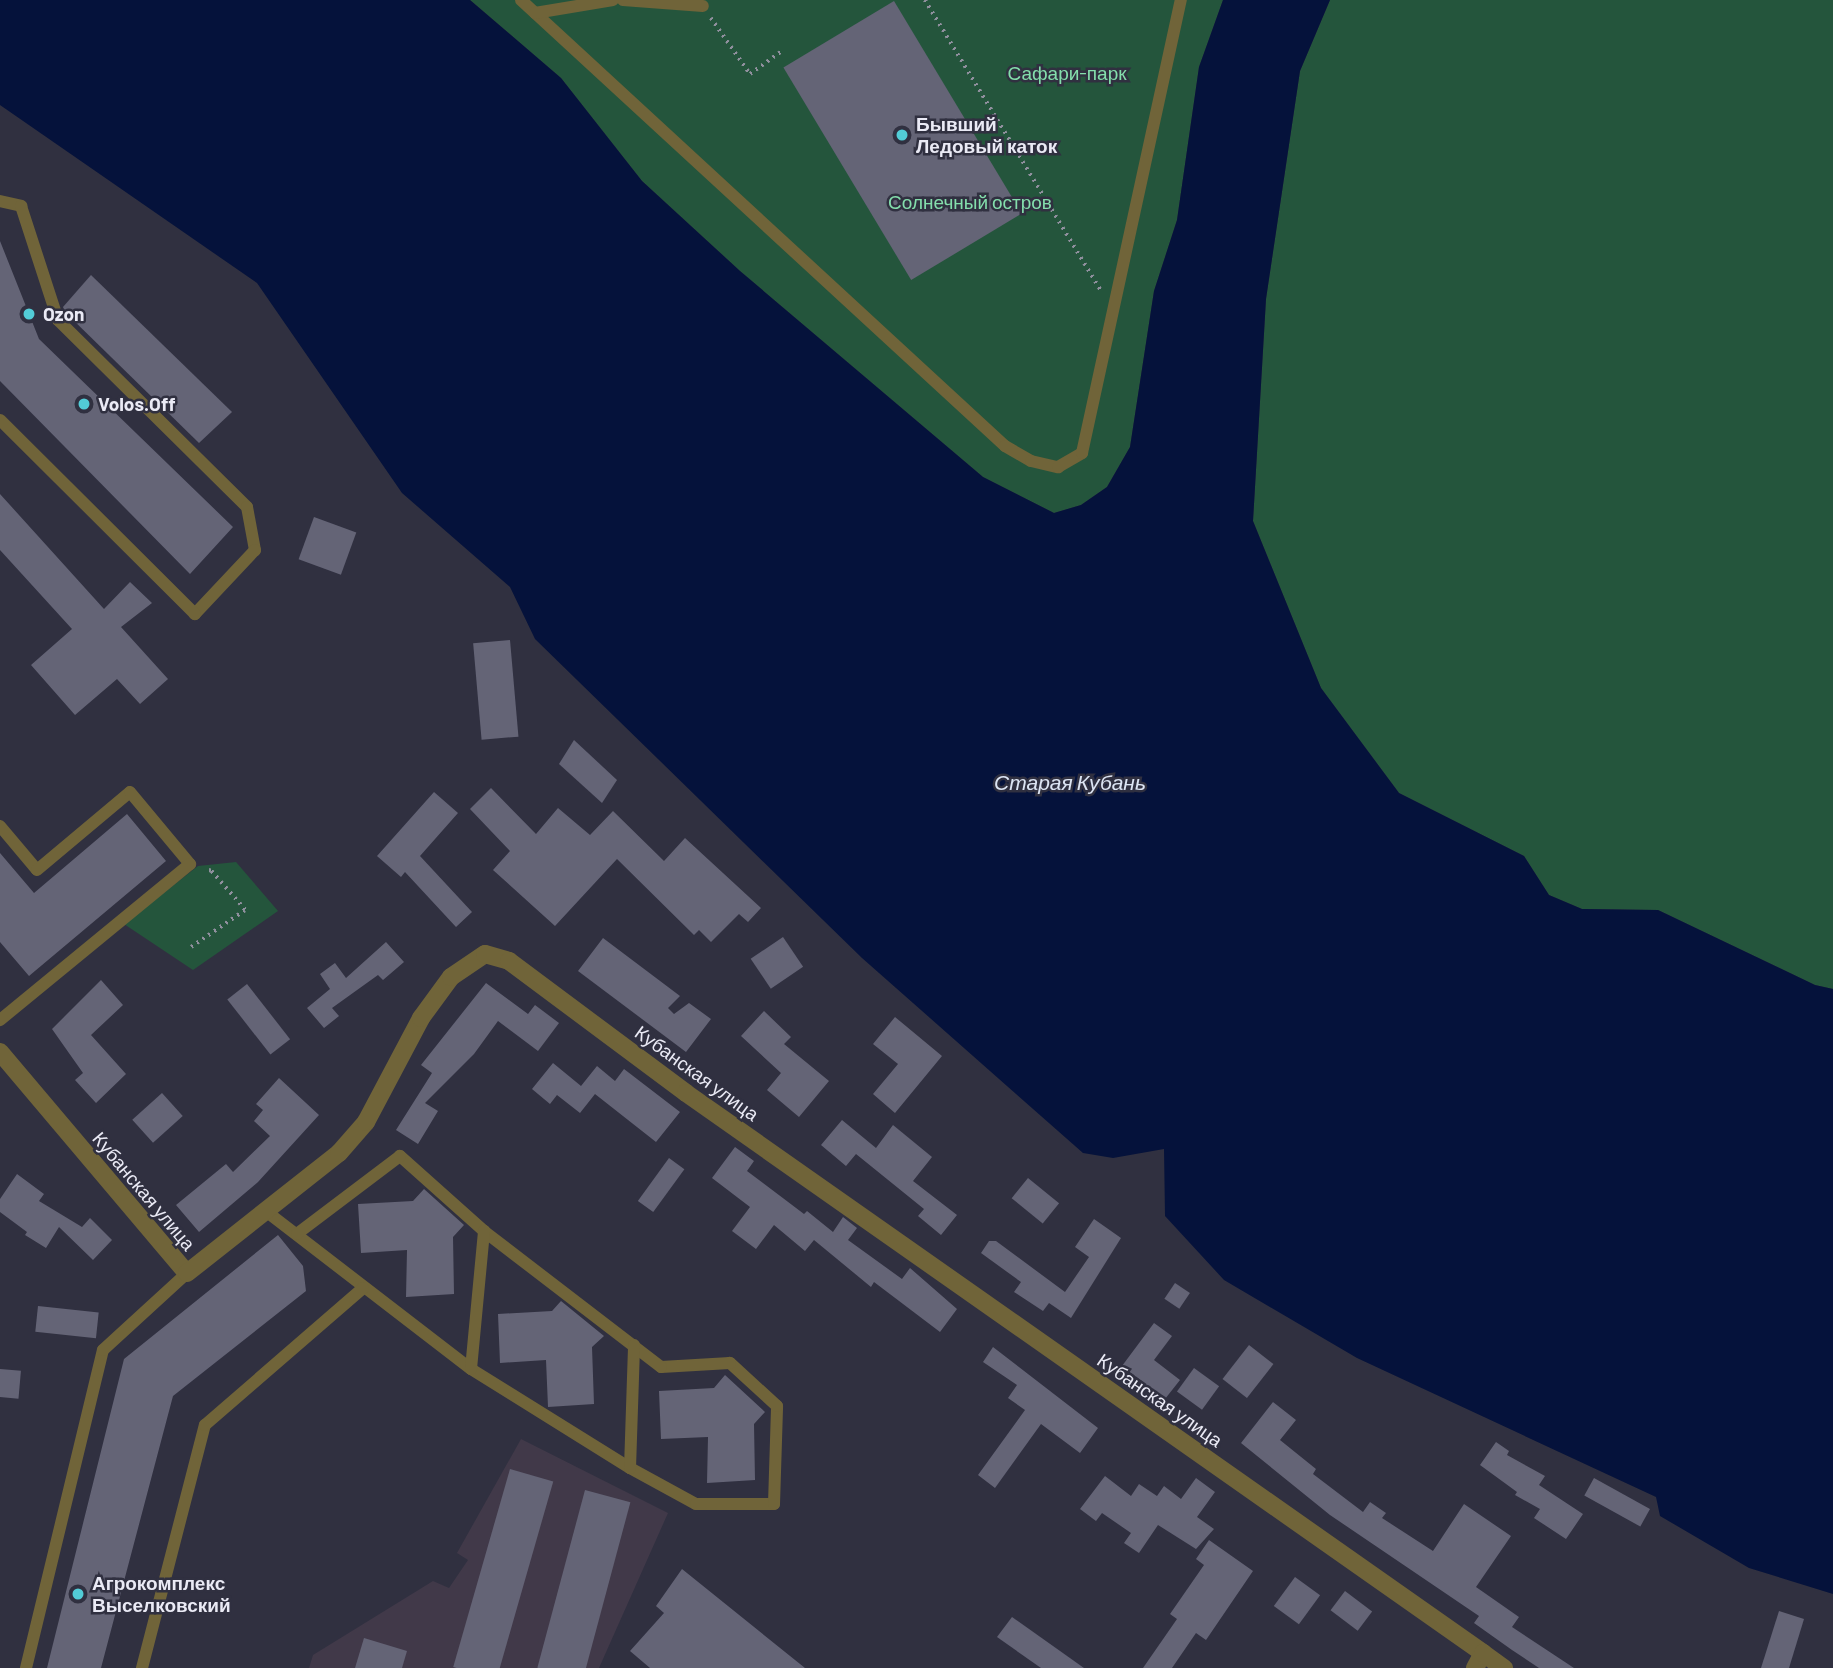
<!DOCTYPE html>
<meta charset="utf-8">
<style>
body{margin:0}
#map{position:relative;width:1833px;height:1668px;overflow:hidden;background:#303040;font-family:Barlow,sans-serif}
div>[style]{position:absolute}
.education>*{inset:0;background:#413949}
.green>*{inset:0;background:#24553c}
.water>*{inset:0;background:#05123b}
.building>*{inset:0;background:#646476;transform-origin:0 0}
.path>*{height:3.5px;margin-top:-1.75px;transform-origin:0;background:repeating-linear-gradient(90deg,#90909e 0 2px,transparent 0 7px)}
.lane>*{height:12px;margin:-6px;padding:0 6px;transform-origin:6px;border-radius:6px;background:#706439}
.street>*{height:18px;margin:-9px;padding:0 9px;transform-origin:9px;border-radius:9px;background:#706439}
.dots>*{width:19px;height:19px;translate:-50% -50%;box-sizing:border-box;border:4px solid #303040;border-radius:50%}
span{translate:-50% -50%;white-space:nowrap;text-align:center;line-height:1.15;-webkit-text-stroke:5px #303040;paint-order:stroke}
.park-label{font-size:19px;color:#84deac}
.poi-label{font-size:19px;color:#eaeaf5;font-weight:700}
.left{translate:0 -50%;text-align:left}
.street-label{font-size:19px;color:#eaeaf5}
.water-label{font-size:21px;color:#dce4f3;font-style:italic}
</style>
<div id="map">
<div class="education">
<i style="clip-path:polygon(521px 1439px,668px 1513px,599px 1668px,309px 1668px,313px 1655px,433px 1581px,449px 1588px,468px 1560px,457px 1553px)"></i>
</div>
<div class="green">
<i style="clip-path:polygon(470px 0,1223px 0,1199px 67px,1177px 220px,1154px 291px,1130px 447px,1107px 487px,1081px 505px,1054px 513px,983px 477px,740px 271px,642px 181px,561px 78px)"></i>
<i style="clip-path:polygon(1330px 0,1833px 0,1833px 989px,1815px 985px,1658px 910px,1582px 909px,1549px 895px,1524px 856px,1399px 793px,1321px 688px,1253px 521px,1266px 299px,1300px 71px)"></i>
<i style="clip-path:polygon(236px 862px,278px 911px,193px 970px,124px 924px,198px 866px)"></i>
</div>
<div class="water">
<i style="clip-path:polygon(0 0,470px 0,561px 78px,642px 181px,740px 271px,983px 477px,1054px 513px,1081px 505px,1107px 487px,1130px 447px,1154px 291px,1177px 220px,1199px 67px,1223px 0,1330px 0,1300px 71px,1266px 299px,1253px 521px,1321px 688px,1399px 793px,1524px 856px,1549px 895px,1582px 909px,1658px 910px,1815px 985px,1833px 989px,1833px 1594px,1749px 1568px,1660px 1516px,1656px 1497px,1357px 1358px,1224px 1280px,1165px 1216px,1164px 1149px,1113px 1158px,1083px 1153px,862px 958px,535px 639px,510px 587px,402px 493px,257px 283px,0 105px)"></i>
</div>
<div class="building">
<i style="left:894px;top:1px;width:248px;height:129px;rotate:59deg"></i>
<i style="clip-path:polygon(0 241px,39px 339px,233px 527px,190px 574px,0 381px)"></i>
<i style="clip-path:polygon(91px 275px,232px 412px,199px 443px,65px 312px,63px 307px)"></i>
<i style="clip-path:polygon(0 494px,104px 609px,130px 582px,152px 603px,121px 627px,168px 679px,140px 704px,117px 679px,75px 715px,31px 665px,72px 629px,0 550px)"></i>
<i style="left:314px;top:517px;width:45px;height:45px;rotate:20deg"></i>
<i style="left:510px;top:640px;width:97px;height:37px;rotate:85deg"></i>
<i style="clip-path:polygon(574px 740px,617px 780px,602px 803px,559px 764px)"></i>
<i style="clip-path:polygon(491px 788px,536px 834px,558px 808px,590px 835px,613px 811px,664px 861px,685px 838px,761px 908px,748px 922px,739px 914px,711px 942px,699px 930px,694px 935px,617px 859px,555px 926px,493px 870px,510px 851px,470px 809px)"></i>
<i style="clip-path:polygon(434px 792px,458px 813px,420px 856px,472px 912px,456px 927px,405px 872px,401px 877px,377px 856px)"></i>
<i style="clip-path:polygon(127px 814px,166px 861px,29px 976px,0 942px,0 853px,34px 893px)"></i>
<i style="left:783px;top:937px;width:36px;height:39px;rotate:56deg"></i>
<i style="clip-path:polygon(603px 938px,680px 996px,668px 1008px,674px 1014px,689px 1003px,711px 1019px,686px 1052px,578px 971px)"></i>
<i style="clip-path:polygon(386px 942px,404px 962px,383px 980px,378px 975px,332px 1008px,339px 1016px,324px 1028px,307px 1008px,330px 989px,320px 974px,335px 963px,346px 978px)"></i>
<i style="clip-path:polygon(101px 980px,123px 1005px,91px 1035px,126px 1074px,96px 1103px,75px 1080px,83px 1073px,52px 1029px)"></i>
<i style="clip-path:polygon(486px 983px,528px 1014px,535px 1005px,559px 1023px,538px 1051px,498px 1021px,474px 1054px,425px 1103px,438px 1111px,418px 1144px,396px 1130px,432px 1073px,421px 1065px)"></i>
<i style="left:247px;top:984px;width:70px;height:25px;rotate:52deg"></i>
<i style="clip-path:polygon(764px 1011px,791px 1037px,784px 1044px,829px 1081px,799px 1117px,767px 1090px,781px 1073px,741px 1036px)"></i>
<i style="clip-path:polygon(895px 1017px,942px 1056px,895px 1113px,873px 1094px,898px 1064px,873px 1044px)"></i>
<i style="clip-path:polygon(553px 1063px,581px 1086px,597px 1066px,615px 1081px,624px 1069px,680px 1112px,656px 1142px,595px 1094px,580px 1113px,557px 1095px,550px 1104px,532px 1089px)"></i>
<i style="clip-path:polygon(279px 1078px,319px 1115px,258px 1182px,199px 1232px,176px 1205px,226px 1164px,233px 1172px,270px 1136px,254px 1121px,263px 1110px,256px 1104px)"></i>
<i style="left:162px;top:1093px;width:31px;height:40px;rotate:48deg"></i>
<i style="clip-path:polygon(842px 1120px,876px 1148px,893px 1125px,932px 1157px,913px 1181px,957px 1215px,941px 1235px,918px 1216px,924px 1209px,856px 1154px,846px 1166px,821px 1145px)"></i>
<i style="clip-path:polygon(735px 1147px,754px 1161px,747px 1171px,804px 1214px,807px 1211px,833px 1232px,843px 1217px,857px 1228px,848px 1240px,902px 1279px,910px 1268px,957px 1309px,940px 1332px,874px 1282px,871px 1287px,814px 1240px,805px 1251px,774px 1225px,756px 1249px,732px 1231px,750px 1207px,712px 1178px)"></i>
<i style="left:669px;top:1158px;width:19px;height:53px;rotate:36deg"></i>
<i style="clip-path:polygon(17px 1174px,44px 1194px,39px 1201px,82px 1227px,90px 1218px,112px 1240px,93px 1260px,59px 1227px,46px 1248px,25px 1235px,27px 1232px,0 1212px,0 1199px)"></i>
<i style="left:1028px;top:1178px;width:40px;height:26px;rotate:39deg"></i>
<i style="clip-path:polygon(424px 1189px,464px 1225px,453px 1237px,454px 1294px,406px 1297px,407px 1250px,361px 1253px,358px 1204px,413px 1201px)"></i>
<i style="clip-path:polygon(1094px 1219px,1121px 1238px,1071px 1318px,1049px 1303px,1043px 1311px,1014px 1292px,1021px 1282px,981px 1253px,989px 1241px,996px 1241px,1065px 1292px,1089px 1257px,1075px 1247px)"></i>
<i style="clip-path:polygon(278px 1235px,303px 1266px,306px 1291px,173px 1396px,101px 1668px,47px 1668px,124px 1359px)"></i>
<i style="left:1175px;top:1283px;width:18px;height:19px;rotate:34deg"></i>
<i style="clip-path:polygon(561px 1301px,604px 1336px,592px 1347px,594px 1404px,548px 1407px,546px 1360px,500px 1363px,498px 1314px,552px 1311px)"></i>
<i style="left:38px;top:1306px;width:61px;height:26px;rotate:6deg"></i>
<i style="clip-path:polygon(1154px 1323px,1172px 1336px,1154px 1360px,1180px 1380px,1165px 1399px,1122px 1366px)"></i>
<i style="left:1249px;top:1345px;width:31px;height:43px;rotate:38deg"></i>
<i style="clip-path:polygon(993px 1347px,1098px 1428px,1080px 1453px,1041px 1424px,995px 1488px,978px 1475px,1025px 1410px,1008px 1398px,1017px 1385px,983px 1362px)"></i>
<i style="left:1194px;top:1368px;width:31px;height:29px;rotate:36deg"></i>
<i style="left:0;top:1369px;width:21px;height:28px;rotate:5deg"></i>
<i style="clip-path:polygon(725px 1375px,765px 1412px,754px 1424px,755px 1480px,707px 1483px,708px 1437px,661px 1439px,659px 1391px,714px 1388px)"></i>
<i style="clip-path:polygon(1273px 1402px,1296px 1420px,1280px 1440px,1316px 1469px,1313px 1474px,1363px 1512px,1370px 1502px,1386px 1513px,1382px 1518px,1433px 1551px,1464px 1504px,1511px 1536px,1476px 1587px,1519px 1617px,1512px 1627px,1574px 1668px,1539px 1668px,1512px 1650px,1474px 1623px,1479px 1616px,1330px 1515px,1241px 1443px)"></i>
<i style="clip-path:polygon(1496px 1442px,1509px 1451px,1507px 1455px,1545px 1476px,1539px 1485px,1583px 1514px,1566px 1539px,1534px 1518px,1540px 1509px,1515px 1495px,1517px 1492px,1480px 1465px)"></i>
<i style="left:510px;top:1469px;width:45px;height:206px;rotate:16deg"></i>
<i style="clip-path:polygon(1105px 1476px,1131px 1496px,1139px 1484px,1157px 1496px,1164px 1486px,1181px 1499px,1196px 1478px,1215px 1492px,1197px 1517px,1214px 1529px,1196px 1549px,1158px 1525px,1139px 1553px,1124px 1543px,1131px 1533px,1102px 1513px,1096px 1521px,1080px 1509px)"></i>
<i style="left:1594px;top:1478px;width:64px;height:20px;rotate:29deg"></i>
<i style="left:585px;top:1490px;width:47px;height:184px;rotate:15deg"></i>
<i style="clip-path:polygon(1209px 1540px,1253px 1571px,1206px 1640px,1196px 1633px,1172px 1668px,1143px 1668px,1177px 1619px,1170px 1614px,1204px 1565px,1196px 1559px)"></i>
<i style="clip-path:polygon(682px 1569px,805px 1668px,650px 1668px,630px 1651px,664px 1613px,656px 1606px)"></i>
<i style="left:1295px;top:1577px;width:31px;height:36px;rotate:36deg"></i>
<i style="left:1345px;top:1591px;width:34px;height:24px;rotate:37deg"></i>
<i style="clip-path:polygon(1779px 1611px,1804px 1619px,1789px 1668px,1761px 1668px)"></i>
<i style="clip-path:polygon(1012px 1617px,1084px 1668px,1041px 1668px,997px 1637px)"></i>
<i style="clip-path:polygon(364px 1638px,407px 1651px,402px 1668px,355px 1668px)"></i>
</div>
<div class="path">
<i style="left:925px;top:0;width:341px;rotate:58.8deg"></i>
<i style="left:711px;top:18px;width:68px;rotate:55.1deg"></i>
<i style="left:750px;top:74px;width:39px;rotate:-36deg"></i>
<i style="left:191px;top:947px;width:65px;rotate:-34.4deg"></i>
<i style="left:245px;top:910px;width:52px;rotate:-131.1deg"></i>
<i style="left:211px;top:871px;width:6px;rotate:-171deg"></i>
</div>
<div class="lane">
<i style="left:521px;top:0;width:658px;rotate:42.66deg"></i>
<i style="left:1005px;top:446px;width:30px;rotate:30deg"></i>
<i style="left:1031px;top:461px;width:28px;rotate:13deg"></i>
<i style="left:1058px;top:467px;width:28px;rotate:-30deg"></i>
<i style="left:1082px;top:453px;width:464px;rotate:-77.7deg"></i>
<i style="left:623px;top:0;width:80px;rotate:4.3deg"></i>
<i style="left:535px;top:13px;width:79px;rotate:-9.5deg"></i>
<i style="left:0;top:201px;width:22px;rotate:13deg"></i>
<i style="left:21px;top:206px;width:120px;rotate:72deg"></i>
<i style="left:58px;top:320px;width:266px;rotate:44.7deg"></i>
<i style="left:247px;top:507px;width:44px;rotate:79.5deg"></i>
<i style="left:255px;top:550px;width:88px;rotate:133.2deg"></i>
<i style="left:195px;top:614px;width:275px;rotate:-135.1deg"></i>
<i style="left:0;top:826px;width:57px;rotate:49.9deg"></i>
<i style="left:37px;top:870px;width:121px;rotate:-40deg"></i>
<i style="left:130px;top:792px;width:94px;rotate:50.2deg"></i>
<i style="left:190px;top:864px;width:246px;rotate:140.6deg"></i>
<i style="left:267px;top:1212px;width:257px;rotate:37.6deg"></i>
<i style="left:471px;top:1369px;width:187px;rotate:31.9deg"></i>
<i style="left:630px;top:1468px;width:75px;rotate:28.6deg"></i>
<i style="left:696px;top:1504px;width:78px"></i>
<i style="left:774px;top:1504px;width:98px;rotate:-88.2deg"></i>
<i style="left:777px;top:1406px;width:64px;rotate:-137.5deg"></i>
<i style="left:730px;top:1363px;width:69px;rotate:176.7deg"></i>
<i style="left:661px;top:1367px;width:223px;rotate:-142.5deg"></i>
<i style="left:484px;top:1231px;width:113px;rotate:-138.2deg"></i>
<i style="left:400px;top:1156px;width:129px;rotate:142.9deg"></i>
<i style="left:471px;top:1369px;width:139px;rotate:-84.6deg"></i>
<i style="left:630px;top:1468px;width:123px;rotate:-88.1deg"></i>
<i style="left:26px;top:1668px;width:327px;rotate:-76.4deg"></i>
<i style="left:103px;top:1350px;width:114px;rotate:-42.5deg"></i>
<i style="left:142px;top:1668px;width:251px;rotate:-75.5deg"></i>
<i style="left:205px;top:1425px;width:209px;rotate:-40.9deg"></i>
</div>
<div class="street">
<i style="left:0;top:1052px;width:289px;rotate:49.8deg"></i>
<i style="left:187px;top:1273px;width:194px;rotate:-38.3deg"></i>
<i style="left:339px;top:1153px;width:41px;rotate:-48.9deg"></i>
<i style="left:366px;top:1122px;width:118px;rotate:-62.1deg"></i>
<i style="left:421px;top:1018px;width:51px;rotate:-53.8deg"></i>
<i style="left:451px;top:977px;width:41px;rotate:-34.1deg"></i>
<i style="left:485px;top:954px;width:25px;rotate:16deg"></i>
<i style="left:509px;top:961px;width:221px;rotate:36.7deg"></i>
<i style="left:686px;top:1093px;width:974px;rotate:35.09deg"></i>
<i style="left:1483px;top:1653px;width:17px;rotate:118deg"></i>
<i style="left:1483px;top:1653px;width:26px;rotate:36deg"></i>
</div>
<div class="dots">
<i style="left:902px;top:135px;background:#52ccd6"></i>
<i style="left:29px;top:314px;background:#52ccd6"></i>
<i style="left:84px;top:404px;background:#52ccd6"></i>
<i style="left:78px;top:1594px;background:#52ccd6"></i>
</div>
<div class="park-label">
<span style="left:1067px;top:73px">Сафари-парк</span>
<span style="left:970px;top:202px">Солнечный остров</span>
</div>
<div class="poi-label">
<span class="left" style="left:916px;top:135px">Бывший<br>Ледовый каток</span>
<span class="left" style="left:43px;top:314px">Ozon</span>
<span class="left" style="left:98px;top:404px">Volos.Off</span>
<span class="left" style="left:92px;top:1594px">Агрокомплекс<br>Выселковский</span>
</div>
<div class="street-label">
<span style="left:697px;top:1073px;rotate:36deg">Кубанская улица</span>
<span style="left:144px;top:1191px;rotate:50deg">Кубанская улица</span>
<span style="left:1160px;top:1400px;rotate:35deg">Кубанская улица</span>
</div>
<div class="water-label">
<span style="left:1070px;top:782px">Старая Кубань</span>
</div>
</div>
